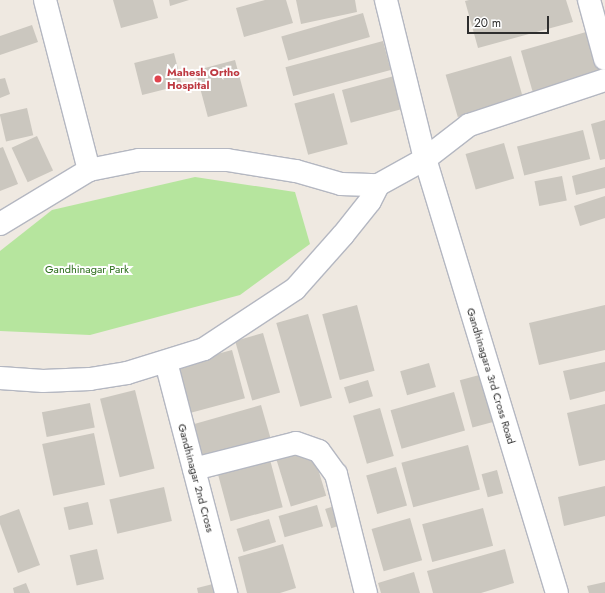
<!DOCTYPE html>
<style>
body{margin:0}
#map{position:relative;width:605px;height:593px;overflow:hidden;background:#efe9e1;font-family:Jost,sans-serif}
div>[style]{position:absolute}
.green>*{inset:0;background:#b6e59e}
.building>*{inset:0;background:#cbc7bf;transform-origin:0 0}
.roads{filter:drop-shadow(1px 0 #b4b7c1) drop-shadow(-1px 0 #b4b7c1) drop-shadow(0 1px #b4b7c1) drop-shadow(0 -1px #b4b7c1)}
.minor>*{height:22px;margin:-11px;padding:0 11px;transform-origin:11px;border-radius:11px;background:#fff}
.dots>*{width:11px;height:11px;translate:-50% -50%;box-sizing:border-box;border:2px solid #fff;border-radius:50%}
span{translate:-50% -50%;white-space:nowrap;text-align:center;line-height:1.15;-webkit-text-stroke:4px #fff;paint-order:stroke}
.health-label{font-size:11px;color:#be3a42;font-weight:700}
.left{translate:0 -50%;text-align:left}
.park-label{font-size:11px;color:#2c6e1b}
.street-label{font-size:11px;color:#2e2e2e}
.scale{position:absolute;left:467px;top:16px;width:82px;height:18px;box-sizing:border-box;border:2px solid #2e2e2e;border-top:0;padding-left:5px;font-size:12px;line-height:14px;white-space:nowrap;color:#2e2e2e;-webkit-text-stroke:3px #fff;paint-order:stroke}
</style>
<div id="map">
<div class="green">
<i style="clip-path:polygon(195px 177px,295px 192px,310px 244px,240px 295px,90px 335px,0 331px,0 251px,52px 210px)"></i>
</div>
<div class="building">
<i style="clip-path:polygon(113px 0,153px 0,158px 18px,121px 28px)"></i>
<i style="clip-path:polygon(169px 0,189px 0,170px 6px)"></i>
<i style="clip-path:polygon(265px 0,286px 0,293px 23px,244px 37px,236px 8px)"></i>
<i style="clip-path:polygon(296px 0,355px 0,357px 12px,301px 24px)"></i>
<i style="clip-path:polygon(469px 0,566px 0,573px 22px,478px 48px,465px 1px)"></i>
<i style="left:363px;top:13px;width:25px;height:85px;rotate:74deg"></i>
<i style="clip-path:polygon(32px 25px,38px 42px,0 55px,0 36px)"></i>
<i style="left:593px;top:30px;width:45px;height:75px;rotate:74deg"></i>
<i style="left:383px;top:41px;width:30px;height:101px;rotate:75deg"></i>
<i style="left:174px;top:53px;width:33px;height:41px;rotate:76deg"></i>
<i style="left:511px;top:56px;width:44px;height:68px;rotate:74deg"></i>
<i style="left:235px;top:60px;width:48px;height:41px;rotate:75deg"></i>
<i style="left:398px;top:75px;width:34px;height:58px;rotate:75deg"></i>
<i style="clip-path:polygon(5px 78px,10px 94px,0 98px,0 79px)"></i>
<i style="left:334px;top:93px;width:53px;height:41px;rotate:75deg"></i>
<i style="left:27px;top:108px;width:28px;height:28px;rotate:77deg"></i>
<i style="clip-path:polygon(605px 120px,605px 159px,600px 160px,591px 124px)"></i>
<i style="left:583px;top:130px;width:30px;height:68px;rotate:76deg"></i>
<i style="left:37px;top:136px;width:38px;height:28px;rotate:65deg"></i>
<i style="left:504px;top:143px;width:37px;height:40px;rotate:74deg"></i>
<i style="clip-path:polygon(3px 147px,18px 184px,0 191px,0 148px)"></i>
<i style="clip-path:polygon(605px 167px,605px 188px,576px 195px,572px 176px)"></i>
<i style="left:562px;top:176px;width:25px;height:28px;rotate:79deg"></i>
<i style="clip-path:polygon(605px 196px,605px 218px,580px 226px,574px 206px)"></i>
<i style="left:357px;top:305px;width:68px;height:36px;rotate:75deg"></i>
<i style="clip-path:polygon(605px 305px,605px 350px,539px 365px,529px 323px)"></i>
<i style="left:308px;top:314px;width:87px;height:33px;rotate:74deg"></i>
<i style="left:263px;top:333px;width:62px;height:29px;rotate:74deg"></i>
<i style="left:232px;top:350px;width:50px;height:56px;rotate:75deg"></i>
<i style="clip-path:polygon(605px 362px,605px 391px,570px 400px,563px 371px)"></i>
<i style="left:429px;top:363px;width:25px;height:30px;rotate:74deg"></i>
<i style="left:483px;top:374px;width:49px;height:24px;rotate:75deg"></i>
<i style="left:368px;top:380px;width:17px;height:25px;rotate:73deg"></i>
<i style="left:135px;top:390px;width:81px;height:36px;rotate:76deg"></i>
<i style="left:454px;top:392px;width:40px;height:66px;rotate:74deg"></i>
<i style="left:90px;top:403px;width:25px;height:49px;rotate:79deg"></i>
<i style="clip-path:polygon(605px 404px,605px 460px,579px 466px,567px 413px)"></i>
<i style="left:261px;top:405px;width:36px;height:73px;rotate:74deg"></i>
<i style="left:380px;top:408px;width:50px;height:28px;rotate:74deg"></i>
<i style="left:94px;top:433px;width:53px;height:53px;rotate:78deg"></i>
<i style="left:468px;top:445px;width:46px;height:69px;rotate:75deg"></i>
<i style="left:311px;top:446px;width:52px;height:37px;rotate:73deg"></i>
<i style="left:269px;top:456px;width:53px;height:54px;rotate:75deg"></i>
<i style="left:396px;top:467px;width:40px;height:31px;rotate:74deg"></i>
<i style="left:497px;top:470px;width:24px;height:16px;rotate:75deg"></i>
<i style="clip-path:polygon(605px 486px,605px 516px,564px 526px,558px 497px)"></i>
<i style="left:164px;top:487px;width:35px;height:56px;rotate:77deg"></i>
<i style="left:88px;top:502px;width:23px;height:25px;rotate:77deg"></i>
<i style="left:347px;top:502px;width:20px;height:23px;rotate:72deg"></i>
<i style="left:317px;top:505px;width:22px;height:40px;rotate:74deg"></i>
<i style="left:483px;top:508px;width:39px;height:63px;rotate:75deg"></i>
<i style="clip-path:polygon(19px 509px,40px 565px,18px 573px,0 524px,0 516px)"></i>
<i style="left:410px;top:518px;width:44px;height:40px;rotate:74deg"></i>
<i style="left:269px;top:519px;width:24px;height:34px;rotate:73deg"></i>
<i style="clip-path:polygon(283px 544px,296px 588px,280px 593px,247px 593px,238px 557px)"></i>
<i style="left:97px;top:549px;width:31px;height:28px;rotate:77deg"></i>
<i style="clip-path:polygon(505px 549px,514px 583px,481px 593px,433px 593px,427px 571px)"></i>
<i style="clip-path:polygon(414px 572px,420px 593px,381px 593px,378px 583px)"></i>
<i style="clip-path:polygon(605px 582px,605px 593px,589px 593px,587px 586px)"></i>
<i style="clip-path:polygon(26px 583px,30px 593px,14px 593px,13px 588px)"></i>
<i style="clip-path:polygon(217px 583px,219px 593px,198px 593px,197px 588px)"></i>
</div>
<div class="roads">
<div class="minor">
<i style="left:45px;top:0;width:176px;rotate:75.5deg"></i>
<i style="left:589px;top:0;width:61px;rotate:74.8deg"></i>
<i style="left:0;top:224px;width:104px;rotate:-31.2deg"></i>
<i style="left:89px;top:170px;width:51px;rotate:-11.3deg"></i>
<i style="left:139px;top:160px;width:88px"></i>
<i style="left:227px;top:160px;width:70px;rotate:9.1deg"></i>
<i style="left:296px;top:171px;width:47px;rotate:16.1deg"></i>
<i style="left:341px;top:184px;width:37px;rotate:2deg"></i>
<i style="left:378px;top:185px;width:54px;rotate:-29deg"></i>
<i style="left:425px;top:159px;width:164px;rotate:-103.8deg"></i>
<i style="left:166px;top:362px;width:239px;rotate:75.4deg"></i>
<i style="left:0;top:378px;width:43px;rotate:4deg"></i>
<i style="left:43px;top:381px;width:47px;rotate:-2.4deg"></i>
<i style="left:90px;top:379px;width:37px;rotate:-9deg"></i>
<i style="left:127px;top:373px;width:81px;rotate:-17.3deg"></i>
<i style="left:204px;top:349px;width:109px;rotate:-33.4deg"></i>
<i style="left:295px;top:289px;width:72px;rotate:-48.4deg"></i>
<i style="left:343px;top:235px;width:43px;rotate:-51.5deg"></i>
<i style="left:370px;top:201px;width:18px;rotate:-63deg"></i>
<i style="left:194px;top:469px;width:105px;rotate:-14.3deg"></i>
<i style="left:296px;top:443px;width:24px;rotate:19deg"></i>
<i style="left:319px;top:451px;width:29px;rotate:54deg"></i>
<i style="left:336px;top:474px;width:123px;rotate:75.9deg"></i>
<i style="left:557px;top:593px;width:454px;rotate:-106.9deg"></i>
<i style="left:425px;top:159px;width:56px;rotate:-37.7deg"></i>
<i style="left:469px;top:125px;width:143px;rotate:-18.3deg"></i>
</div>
</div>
<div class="dots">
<i style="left:158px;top:79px;background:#e0444e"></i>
</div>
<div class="health-label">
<span class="left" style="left:167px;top:79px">Mahesh Ortho<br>Hospital</span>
</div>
<div class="park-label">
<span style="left:87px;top:269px">Gandhinagar Park</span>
</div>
<div class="street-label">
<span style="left:491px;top:376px;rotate:73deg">Gandhinagara 3rd Cross Road</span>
<span style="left:196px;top:478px;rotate:75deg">Gandhinagar 2nd Cross</span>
</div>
<div class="scale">20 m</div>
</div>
